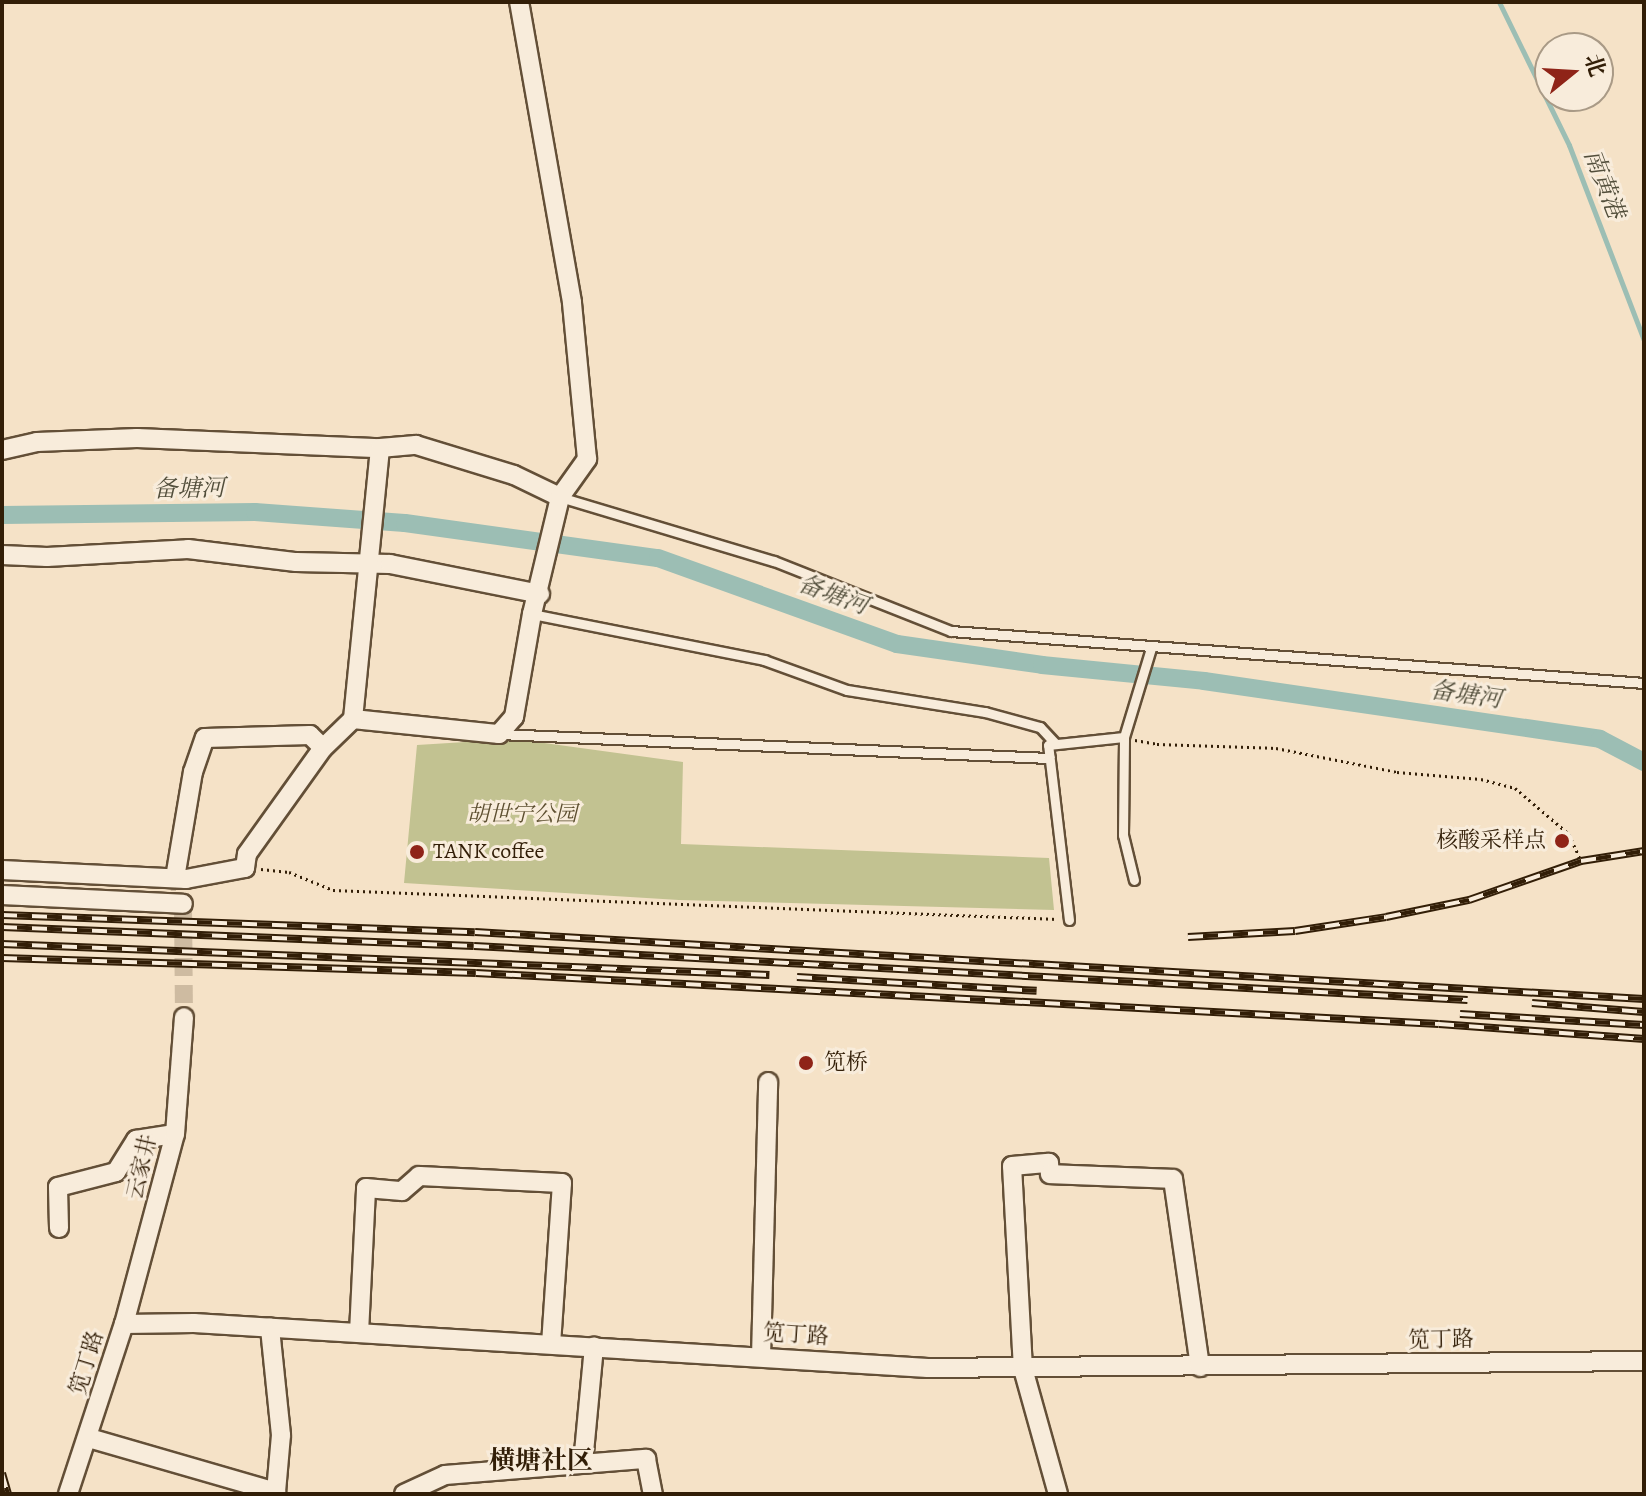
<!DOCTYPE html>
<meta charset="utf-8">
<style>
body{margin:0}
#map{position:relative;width:1646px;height:1496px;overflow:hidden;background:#f5e2c7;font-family:Alegreya,"Noto Serif SC",serif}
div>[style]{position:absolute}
.green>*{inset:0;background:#c2c291}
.stream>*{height:5px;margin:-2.5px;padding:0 2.5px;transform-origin:2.5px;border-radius:2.5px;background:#9cbeb4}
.canal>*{height:18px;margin:-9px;padding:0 9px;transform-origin:9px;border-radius:9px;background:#9cbeb4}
.street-tunnel>*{height:18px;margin-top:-9px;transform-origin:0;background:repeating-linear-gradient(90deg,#cebba1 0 18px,transparent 0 27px)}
.path>*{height:3px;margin-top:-1.5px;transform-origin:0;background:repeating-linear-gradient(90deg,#321e07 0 2px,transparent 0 6px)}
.roads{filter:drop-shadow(2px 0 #634f37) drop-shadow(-2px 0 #634f37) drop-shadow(0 2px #634f37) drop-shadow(0 -2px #634f37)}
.lane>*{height:9px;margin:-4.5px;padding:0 4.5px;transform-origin:4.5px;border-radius:4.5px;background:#f8ecdb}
.street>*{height:18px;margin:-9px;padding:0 9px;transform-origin:9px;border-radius:9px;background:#f8ecdb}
.rail>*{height:8px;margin-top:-4px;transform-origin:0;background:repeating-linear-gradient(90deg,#f8ecdb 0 15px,#321e07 0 30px);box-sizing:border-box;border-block:2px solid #321e07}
.dots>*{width:22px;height:22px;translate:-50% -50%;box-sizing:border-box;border:4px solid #f8ecdb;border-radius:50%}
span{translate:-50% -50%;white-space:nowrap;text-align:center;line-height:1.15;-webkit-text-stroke:6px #f8ecdb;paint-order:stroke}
.park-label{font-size:22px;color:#5d4f30;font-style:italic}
.poi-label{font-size:22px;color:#321e07}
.right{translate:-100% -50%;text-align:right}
.left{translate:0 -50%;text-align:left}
.street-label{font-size:22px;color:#321e07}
.water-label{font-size:24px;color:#524e3b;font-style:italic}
.quarter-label{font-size:26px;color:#321e07;font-weight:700}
.frame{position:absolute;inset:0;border:4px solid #321e07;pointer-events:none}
.north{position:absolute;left:1534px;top:32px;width:80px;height:80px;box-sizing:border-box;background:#f8ecdb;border:2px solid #a99a86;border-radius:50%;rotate:72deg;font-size:22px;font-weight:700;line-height:32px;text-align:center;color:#321e07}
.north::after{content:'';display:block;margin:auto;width:28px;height:36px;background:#8f2418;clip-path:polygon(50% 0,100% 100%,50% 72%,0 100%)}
</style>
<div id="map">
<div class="green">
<i style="clip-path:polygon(515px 739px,683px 762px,681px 844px,1049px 858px,1054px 910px,679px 900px,404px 883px,417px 745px)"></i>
</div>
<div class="stream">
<i style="left:1499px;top:2px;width:159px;rotate:63.9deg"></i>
<i style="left:1569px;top:145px;width:209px;rotate:69deg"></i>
</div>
<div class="canal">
<i style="left:2px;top:515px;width:253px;rotate:-0.7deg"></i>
<i style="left:255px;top:512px;width:150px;rotate:4.2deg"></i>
<i style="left:405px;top:523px;width:255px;rotate:7.9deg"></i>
<i style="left:658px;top:558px;width:254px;rotate:19.8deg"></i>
<i style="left:897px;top:644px;width:147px;rotate:8.2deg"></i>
<i style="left:1042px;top:665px;width:163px;rotate:5.6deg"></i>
<i style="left:1204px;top:681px;width:400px;rotate:8.3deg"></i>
<i style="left:1600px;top:739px;width:50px;rotate:27.6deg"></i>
</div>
<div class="street-tunnel">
<i style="left:176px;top:872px;width:33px;rotate:78deg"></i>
<i style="left:183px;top:904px;width:113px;rotate:89.5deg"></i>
</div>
<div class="path">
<i style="left:1135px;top:740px;width:22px;rotate:10deg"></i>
<i style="left:1157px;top:744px;width:119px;rotate:1.9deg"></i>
<i style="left:1276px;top:748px;width:123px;rotate:11.2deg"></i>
<i style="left:1397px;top:772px;width:84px;rotate:4.8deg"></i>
<i style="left:1481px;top:779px;width:35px;rotate:15deg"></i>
<i style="left:1515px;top:788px;width:71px;rotate:40.4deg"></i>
<i style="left:1569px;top:834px;width:30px;rotate:66deg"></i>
<i style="left:261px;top:869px;width:28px;rotate:6deg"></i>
<i style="left:289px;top:872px;width:48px;rotate:22.2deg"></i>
<i style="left:333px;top:890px;width:725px;rotate:2.29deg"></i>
</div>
<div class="roads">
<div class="lane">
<i style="left:560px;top:497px;width:223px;rotate:16.7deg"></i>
<i style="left:774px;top:561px;width:190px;rotate:21.6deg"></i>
<i style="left:951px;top:631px;width:695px;rotate:4.29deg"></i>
<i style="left:532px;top:614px;width:237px;rotate:11.2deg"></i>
<i style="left:764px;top:660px;width:88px;rotate:19.9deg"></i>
<i style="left:847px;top:690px;width:140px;rotate:9.1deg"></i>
<i style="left:985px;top:712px;width:57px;rotate:15.3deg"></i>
<i style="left:1040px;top:727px;width:23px;rotate:47deg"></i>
<i style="left:499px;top:734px;width:551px;rotate:2.5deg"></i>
<i style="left:1134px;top:880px;width:46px;rotate:-103.7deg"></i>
<i style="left:1123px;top:835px;width:98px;rotate:-89.4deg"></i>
<i style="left:1124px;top:737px;width:93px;rotate:-73.1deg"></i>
<i style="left:1069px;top:920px;width:176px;rotate:-96.8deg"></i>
<i style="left:1048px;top:745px;width:76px;rotate:-6deg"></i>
</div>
<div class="street">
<i style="left:2px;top:450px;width:36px;rotate:-13deg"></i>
<i style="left:37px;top:442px;width:100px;rotate:-2.3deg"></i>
<i style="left:137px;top:438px;width:243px;rotate:2.4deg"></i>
<i style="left:380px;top:448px;width:36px;rotate:-5deg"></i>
<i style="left:416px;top:445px;width:102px;rotate:17deg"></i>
<i style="left:514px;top:475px;width:51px;rotate:25.6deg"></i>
<i style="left:2px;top:555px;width:45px;rotate:2.5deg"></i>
<i style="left:47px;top:557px;width:141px;rotate:-3.2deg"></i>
<i style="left:188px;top:549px;width:109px;rotate:6.9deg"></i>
<i style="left:296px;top:562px;width:94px;rotate:1.2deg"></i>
<i style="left:390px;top:564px;width:153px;rotate:11.3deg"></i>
<i style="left:353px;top:719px;width:147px;rotate:5.9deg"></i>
<i style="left:499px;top:734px;width:23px;rotate:-49deg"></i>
<i style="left:514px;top:717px;width:105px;rotate:-80.1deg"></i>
<i style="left:532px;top:614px;width:120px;rotate:-76.5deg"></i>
<i style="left:560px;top:497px;width:47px;rotate:-54.6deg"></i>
<i style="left:587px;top:459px;width:158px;rotate:-95.5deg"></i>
<i style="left:572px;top:302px;width:305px;rotate:-100deg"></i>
<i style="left:2px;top:870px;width:184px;rotate:2.8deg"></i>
<i style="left:186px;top:879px;width:60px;rotate:-10.6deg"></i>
<i style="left:245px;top:868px;width:14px;rotate:-82deg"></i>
<i style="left:247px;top:854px;width:130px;rotate:-54.4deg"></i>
<i style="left:323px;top:748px;width:42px;rotate:-44deg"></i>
<i style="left:353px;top:719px;width:272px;rotate:-84.3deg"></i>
<i style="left:176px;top:872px;width:101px;rotate:-80.4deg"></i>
<i style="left:193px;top:772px;width:36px;rotate:-71deg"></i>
<i style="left:205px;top:738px;width:105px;rotate:-1.6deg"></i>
<i style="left:310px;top:735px;width:18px;rotate:45deg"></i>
<i style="left:2px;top:895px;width:181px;rotate:2.8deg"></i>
<i style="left:59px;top:1228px;width:41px;rotate:-91.4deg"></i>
<i style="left:58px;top:1187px;width:60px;rotate:-14.5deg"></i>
<i style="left:116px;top:1172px;width:38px;rotate:-58deg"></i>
<i style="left:136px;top:1140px;width:39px;rotate:-9deg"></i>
<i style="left:124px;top:1324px;width:197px;rotate:-75deg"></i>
<i style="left:175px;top:1134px;width:117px;rotate:-85.6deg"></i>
<i style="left:359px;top:1333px;width:145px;rotate:-87.2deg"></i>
<i style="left:366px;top:1188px;width:36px;rotate:5deg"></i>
<i style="left:402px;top:1191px;width:23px;rotate:-41deg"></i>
<i style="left:419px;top:1176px;width:143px;rotate:2.8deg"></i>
<i style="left:562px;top:1183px;width:161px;rotate:93.9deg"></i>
<i style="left:761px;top:1357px;width:275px;rotate:-88.5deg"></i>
<i style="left:89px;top:1438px;width:195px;rotate:16.1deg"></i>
<i style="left:276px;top:1492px;width:57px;rotate:-85deg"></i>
<i style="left:281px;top:1435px;width:108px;rotate:-95.9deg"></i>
<i style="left:583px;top:1463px;width:117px;rotate:-84.6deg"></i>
<i style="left:68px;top:1494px;width:179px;rotate:-71.8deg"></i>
<i style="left:124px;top:1324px;width:70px;rotate:-0.8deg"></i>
<i style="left:194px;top:1323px;width:735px;rotate:3.51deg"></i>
<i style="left:928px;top:1368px;width:716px;rotate:-0.56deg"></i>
<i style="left:404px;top:1494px;width:45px;rotate:-24.9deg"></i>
<i style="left:445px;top:1475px;width:202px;rotate:-4.6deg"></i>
<i style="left:646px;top:1459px;width:36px;rotate:79deg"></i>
<i style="left:1058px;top:1494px;width:130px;rotate:-105.6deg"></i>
<i style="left:1023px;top:1369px;width:203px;rotate:-93.1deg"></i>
<i style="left:1012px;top:1166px;width:37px;rotate:-5deg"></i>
<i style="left:1049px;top:1163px;width:11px;rotate:85deg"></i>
<i style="left:1050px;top:1174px;width:123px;rotate:2.3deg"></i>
<i style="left:1173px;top:1179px;width:190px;rotate:81.8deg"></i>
</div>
</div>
<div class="rail">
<i style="left:2px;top:915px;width:473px;rotate:2.1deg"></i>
<i style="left:475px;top:932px;width:1171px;rotate:3.28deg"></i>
<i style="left:2px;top:927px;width:472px;rotate:2.3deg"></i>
<i style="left:474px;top:946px;width:995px;rotate:3.11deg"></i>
<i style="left:1188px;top:937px;width:107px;rotate:-3.2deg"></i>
<i style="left:1295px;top:931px;width:92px;rotate:-8.7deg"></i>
<i style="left:1386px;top:917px;width:85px;rotate:-11.6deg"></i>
<i style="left:1469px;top:900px;width:119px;rotate:-19.2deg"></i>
<i style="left:1581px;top:861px;width:64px;rotate:-9deg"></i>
<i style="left:2px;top:944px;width:768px;rotate:2.31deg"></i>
<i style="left:2px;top:958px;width:474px;rotate:1.8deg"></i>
<i style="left:476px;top:973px;width:964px;rotate:3.03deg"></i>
<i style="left:1439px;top:1024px;width:206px;rotate:4.2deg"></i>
<i style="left:797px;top:977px;width:240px;rotate:3.3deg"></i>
<i style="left:1532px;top:1003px;width:112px;rotate:4.6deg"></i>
<i style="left:1460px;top:1014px;width:184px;rotate:3.4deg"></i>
<i style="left:2px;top:1473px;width:22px;rotate:74deg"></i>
</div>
<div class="dots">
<i style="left:1562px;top:841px;background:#8f2418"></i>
<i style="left:417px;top:852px;background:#8f2418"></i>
<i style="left:806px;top:1063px;background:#8f2418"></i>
</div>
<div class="park-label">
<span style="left:522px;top:815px">胡世宁公园</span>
</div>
<div class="poi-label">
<span class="right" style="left:1546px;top:841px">核酸采样点</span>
<span class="left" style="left:433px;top:852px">TANK coffee</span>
<span class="left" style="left:824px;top:1063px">笕桥</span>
</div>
<div class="street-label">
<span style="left:142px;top:1167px;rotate:-77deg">云家井</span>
<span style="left:796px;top:1335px;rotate:4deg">笕丁路</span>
<span style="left:1441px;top:1340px;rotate:-1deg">笕丁路</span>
<span style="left:87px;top:1363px;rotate:-73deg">笕丁路</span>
</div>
<div class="water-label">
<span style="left:1604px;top:184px;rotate:69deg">南黄港</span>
<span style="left:189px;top:489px;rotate:-1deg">备塘河</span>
<span style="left:833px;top:595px;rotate:20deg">备塘河</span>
<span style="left:1466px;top:695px;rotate:8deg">备塘河</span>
</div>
<div class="quarter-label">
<span style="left:541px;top:1461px">横塘社区</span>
</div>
<div class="frame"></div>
<div class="north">北</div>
</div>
